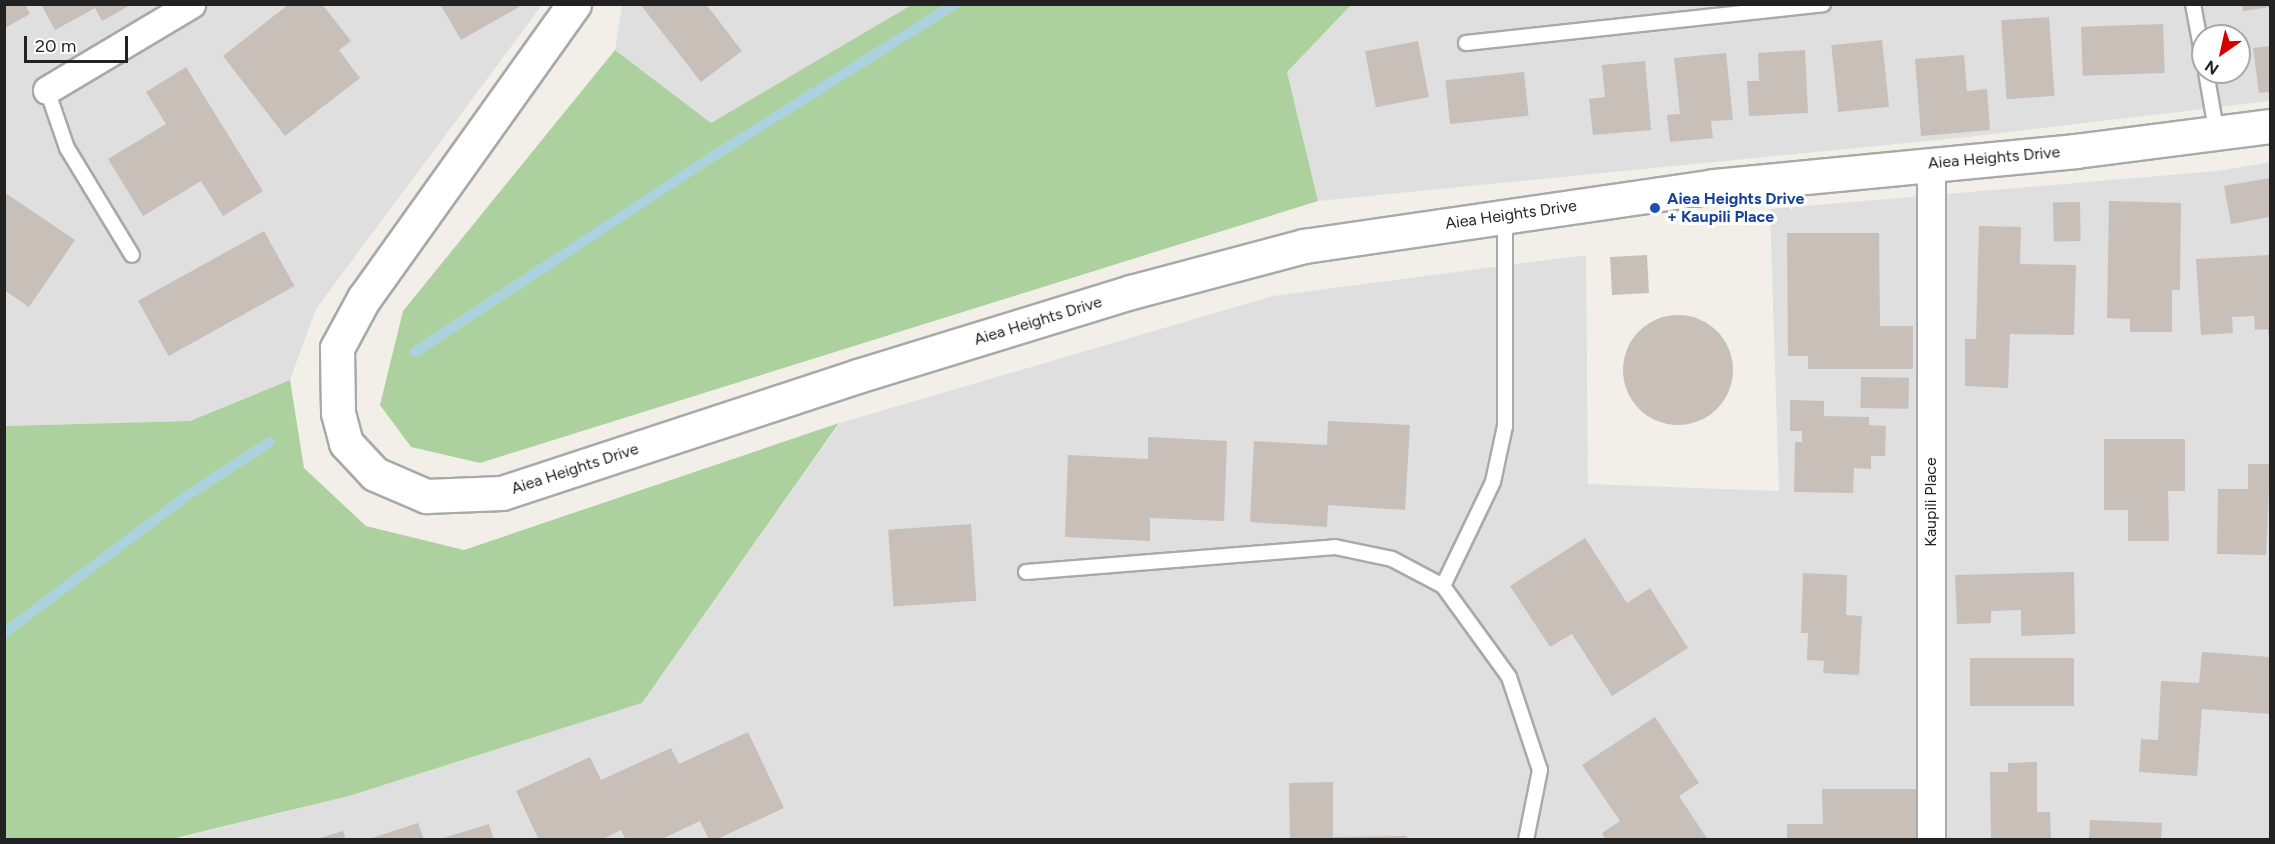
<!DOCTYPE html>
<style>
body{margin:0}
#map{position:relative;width:2275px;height:844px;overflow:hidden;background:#f2efe9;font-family:Figtree,sans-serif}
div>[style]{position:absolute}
.residential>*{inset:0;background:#e0dfdf}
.forest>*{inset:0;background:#add19e}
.stream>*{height:10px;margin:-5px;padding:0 5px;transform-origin:5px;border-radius:5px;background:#aad3df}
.building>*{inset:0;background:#c7bfb8;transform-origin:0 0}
.round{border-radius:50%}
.roads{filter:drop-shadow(2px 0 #a9a9a9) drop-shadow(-2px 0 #a9a9a9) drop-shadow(0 2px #a9a9a9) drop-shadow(0 -2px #a9a9a9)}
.service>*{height:14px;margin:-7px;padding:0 7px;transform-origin:7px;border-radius:7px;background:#fff}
.minor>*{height:27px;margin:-13.5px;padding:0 13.5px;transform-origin:13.5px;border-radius:13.5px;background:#fff}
.tertiary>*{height:33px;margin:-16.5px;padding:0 16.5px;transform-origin:16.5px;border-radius:16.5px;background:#fff}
.dots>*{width:16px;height:16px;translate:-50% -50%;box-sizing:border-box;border:3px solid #fff;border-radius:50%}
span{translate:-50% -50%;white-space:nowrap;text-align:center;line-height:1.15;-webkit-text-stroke:6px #fff;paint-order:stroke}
.street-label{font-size:16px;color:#222}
.transit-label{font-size:16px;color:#164399;font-weight:700}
.left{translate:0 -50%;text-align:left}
.frame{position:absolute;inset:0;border:6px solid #222;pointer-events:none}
.north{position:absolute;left:2191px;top:24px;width:60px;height:60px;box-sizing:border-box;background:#fff;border:2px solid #a7a7a7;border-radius:50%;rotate:214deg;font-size:16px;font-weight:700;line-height:24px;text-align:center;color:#222}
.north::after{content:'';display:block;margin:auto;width:21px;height:27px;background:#d40000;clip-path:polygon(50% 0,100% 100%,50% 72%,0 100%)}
.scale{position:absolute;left:24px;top:36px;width:104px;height:27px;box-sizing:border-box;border:3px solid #222;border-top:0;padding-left:8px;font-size:18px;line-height:21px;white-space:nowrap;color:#222;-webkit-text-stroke:4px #fff;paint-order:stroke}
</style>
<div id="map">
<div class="residential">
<i style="clip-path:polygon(4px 5px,542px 5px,316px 309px,290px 380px,190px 421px,5px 426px)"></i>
<i style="clip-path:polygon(622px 5px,913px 5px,711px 123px,615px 50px)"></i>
<i style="clip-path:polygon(evenodd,1351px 5px,2270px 5px,2270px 101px,1967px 137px,1318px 201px,1287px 72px,1351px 5px,2203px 36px,2239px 36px,2239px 72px,2203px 72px,2203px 36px)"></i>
<i style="clip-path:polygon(2270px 162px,2270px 839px,172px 840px,349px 796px,642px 703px,840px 423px,1273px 296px,1586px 255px,1588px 484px,1779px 491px,1770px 209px,2217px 171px)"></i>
</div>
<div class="forest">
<i style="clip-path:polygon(913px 4px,1351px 5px,1287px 72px,1318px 201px,480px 463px,411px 447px,380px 405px,403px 311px,615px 50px,711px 123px)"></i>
<i style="clip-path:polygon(290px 380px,304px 468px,366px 526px,464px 550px,839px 423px,642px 703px,349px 796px,172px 839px,5px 839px,5px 426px,190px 421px)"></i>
</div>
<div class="stream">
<i style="left:415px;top:352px;width:359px;rotate:-33.3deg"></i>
<i style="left:715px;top:155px;width:284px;rotate:-32.2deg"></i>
<i style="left:4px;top:633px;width:226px;rotate:-36.9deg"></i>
<i style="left:185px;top:497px;width:101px;rotate:-32.9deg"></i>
</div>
<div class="building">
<i style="clip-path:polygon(5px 4px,25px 4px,30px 14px,5px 28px)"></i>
<i style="clip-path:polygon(41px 4px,132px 4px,102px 21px,95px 8px,55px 30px)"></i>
<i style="clip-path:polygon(289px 4px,322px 4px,351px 41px,339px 50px,360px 78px,285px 136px,223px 56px)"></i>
<i style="clip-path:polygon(440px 4px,518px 4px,519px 7px,461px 40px)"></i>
<i style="clip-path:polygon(640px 4px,706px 4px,742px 51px,701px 82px)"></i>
<i style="clip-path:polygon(2242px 4px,2270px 4px,2270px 7px,2243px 11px)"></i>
<i style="left:2049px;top:17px;width:79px;height:48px;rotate:86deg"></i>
<i style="left:2163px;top:24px;width:49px;height:82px;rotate:88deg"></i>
<i style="left:1882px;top:40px;width:67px;height:51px;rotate:84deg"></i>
<i style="left:1418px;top:41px;width:57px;height:54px;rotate:79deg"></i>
<i style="clip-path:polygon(2270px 46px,2270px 92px,2259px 93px,2253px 48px)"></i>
<i style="clip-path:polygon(1805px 50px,1808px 113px,1749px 116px,1747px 81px,1759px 81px,1758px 53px)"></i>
<i style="clip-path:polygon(1726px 53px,1733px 120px,1711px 121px,1713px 138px,1670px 142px,1667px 115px,1680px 114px,1674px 58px)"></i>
<i style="clip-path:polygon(1964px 55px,1967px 91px,1987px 89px,1990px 130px,1921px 136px,1915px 59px)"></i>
<i style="clip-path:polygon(1645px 61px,1651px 130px,1593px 135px,1589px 99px,1605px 97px,1602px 65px)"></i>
<i style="clip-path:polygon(186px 67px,263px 191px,223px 216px,201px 181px,143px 216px,108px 159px,166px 124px,146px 92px)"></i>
<i style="left:1524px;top:72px;width:44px;height:79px;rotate:84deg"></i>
<i style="clip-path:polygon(2270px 178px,2270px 217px,2231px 224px,2224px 186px)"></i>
<i style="clip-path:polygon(4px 192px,75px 240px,29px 307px,4px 290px)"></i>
<i style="clip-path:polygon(2109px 201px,2181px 203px,2180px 290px,2172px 290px,2172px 332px,2130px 332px,2130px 319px,2107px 318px)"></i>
<i style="left:2080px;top:202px;width:39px;height:27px;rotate:89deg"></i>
<i style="clip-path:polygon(1979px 226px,2021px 227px,2020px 264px,2076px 265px,2074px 335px,2010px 334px,2008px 388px,1965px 386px,1965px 339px,1976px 339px)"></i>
<i style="left:264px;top:231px;width:63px;height:144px;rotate:61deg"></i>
<i style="clip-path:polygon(1787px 233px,1879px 233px,1880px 326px,1913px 326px,1913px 369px,1808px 369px,1808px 356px,1788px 356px)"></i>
<i style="left:1647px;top:255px;width:38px;height:37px;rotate:87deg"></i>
<i style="clip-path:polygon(2270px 255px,2270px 344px,2268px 329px,2255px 330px,2254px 316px,2232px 317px,2233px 333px,2201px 335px,2196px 259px)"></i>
<i class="round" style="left:1623px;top:315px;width:110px;height:110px"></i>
<i style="left:1861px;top:377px;width:48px;height:31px;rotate:1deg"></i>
<i style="clip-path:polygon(1790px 400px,1824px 401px,1824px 416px,1869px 417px,1869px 425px,1886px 426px,1885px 456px,1871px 456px,1871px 469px,1854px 468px,1853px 493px,1794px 492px,1795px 442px,1802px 442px,1802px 431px,1790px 431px)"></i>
<i style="clip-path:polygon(1328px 421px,1410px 425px,1405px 510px,1328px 505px,1327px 527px,1250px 522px,1254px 441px,1327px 445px)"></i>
<i style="clip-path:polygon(1148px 437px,1227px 441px,1224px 521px,1150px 518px,1150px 541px,1065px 537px,1068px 455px,1148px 459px)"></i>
<i style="clip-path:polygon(2104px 439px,2185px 439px,2185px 491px,2168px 491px,2169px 541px,2128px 541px,2128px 510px,2104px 510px)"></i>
<i style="clip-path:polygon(2248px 464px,2270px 464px,2266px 555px,2217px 554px,2218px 489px,2248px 489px)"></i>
<i style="left:971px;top:524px;width:77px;height:83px;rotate:86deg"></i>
<i style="clip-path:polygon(1585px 538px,1627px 603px,1650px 588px,1688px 648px,1612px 696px,1572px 634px,1550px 647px,1510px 586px)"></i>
<i style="clip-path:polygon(2074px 572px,2075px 634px,2021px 636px,2021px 610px,1991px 611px,1991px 623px,1957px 624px,1955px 575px)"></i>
<i style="clip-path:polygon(1803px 573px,1847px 575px,1846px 615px,1862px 616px,1859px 675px,1823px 673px,1824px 661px,1807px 660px,1808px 633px,1801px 633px)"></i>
<i style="clip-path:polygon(2202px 652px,2270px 657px,2270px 714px,2202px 709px,2197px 776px,2139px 772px,2141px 739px,2158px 740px,2161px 681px,2199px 683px)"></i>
<i style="left:2074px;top:658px;width:48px;height:104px;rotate:90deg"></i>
<i style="clip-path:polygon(1655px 717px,1699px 783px,1679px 796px,1708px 840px,1606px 840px,1602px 833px,1620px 821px,1582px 765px)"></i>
<i style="clip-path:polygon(748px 732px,784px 808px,715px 840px,709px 840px,700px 821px,660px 840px,626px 840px,621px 830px,601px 840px,539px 840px,516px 791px,590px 757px,601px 780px,671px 748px,679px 764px)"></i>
<i style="clip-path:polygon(2037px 762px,2037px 812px,2050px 812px,2051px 840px,1991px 840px,1990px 772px,2008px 772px,2008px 763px)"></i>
<i style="clip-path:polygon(1333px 782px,1333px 837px,1407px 836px,1407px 840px,1290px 840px,1289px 783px)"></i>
<i style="clip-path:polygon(1822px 789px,1919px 789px,1920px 840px,1787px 840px,1787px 824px,1823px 824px)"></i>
<i style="clip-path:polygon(2090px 820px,2162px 823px,2161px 840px,2089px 840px)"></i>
<i style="clip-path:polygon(418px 823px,424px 840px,369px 840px,369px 839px)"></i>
<i style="clip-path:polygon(489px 824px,494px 840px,440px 840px,440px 839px)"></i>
<i style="clip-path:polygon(343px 831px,346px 840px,317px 840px,317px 839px)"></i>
</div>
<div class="roads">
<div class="service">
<i style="left:2193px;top:4px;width:55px;rotate:79.5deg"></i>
<i style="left:1466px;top:43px;width:359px;rotate:-6.2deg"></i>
<i style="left:2206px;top:72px;width:64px;rotate:80.1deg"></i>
<i style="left:47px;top:90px;width:61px;rotate:71deg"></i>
<i style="left:67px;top:148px;width:125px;rotate:58.7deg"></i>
<i style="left:1505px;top:215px;width:211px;rotate:90deg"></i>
<i style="left:1505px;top:426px;width:57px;rotate:102.1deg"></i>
<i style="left:1493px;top:482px;width:115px;rotate:115.7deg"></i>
<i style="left:1443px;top:586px;width:112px;rotate:54deg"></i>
<i style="left:1509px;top:677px;width:98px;rotate:71.6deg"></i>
<i style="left:1540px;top:770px;width:71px;rotate:101.3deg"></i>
<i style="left:1026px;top:572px;width:310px;rotate:-4.6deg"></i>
<i style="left:1335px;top:547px;width:58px;rotate:11.9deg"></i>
<i style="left:1392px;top:559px;width:58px;rotate:27.9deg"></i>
</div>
<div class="minor">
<i style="left:47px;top:90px;width:168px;rotate:-30.8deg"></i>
<i style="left:1931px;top:164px;width:676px;rotate:90deg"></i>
</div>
<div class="tertiary">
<i style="left:574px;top:4px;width:361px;rotate:125.5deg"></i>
<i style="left:364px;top:298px;width:57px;rotate:118.4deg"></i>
<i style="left:337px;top:348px;width:65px;rotate:89.1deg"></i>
<i style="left:338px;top:413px;width:31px;rotate:75deg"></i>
<i style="left:346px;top:443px;width:42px;rotate:46.9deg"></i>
<i style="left:375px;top:474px;width:56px;rotate:23.3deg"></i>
<i style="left:426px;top:496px;width:76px;rotate:-2.3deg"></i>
<i style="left:502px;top:493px;width:375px;rotate:-18.2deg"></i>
<i style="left:858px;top:376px;width:286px;rotate:-17.1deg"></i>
<i style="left:1131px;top:292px;width:179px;rotate:-14.9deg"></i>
<i style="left:1304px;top:246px;width:413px;rotate:-8.3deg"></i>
<i style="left:1713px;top:186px;width:364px;rotate:-5.5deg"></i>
<i style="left:2075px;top:151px;width:197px;rotate:-7.3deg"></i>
</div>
</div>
<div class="dots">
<i style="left:1655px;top:208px;background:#1a4fb4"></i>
</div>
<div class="street-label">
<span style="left:1994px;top:158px;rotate:-5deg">Aiea Heights Drive</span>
<span style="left:1511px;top:215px;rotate:-8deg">Aiea Heights Drive</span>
<span style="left:1038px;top:321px;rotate:-17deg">Aiea Heights Drive</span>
<span style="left:575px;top:469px;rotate:-18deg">Aiea Heights Drive</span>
<span style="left:1931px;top:502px;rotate:-90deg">Kaupili Place</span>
</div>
<div class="transit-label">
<span class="left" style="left:1667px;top:208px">Aiea Heights Drive<br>+ Kaupili Place</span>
</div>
<div class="frame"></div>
<div class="north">N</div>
<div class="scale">20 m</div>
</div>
